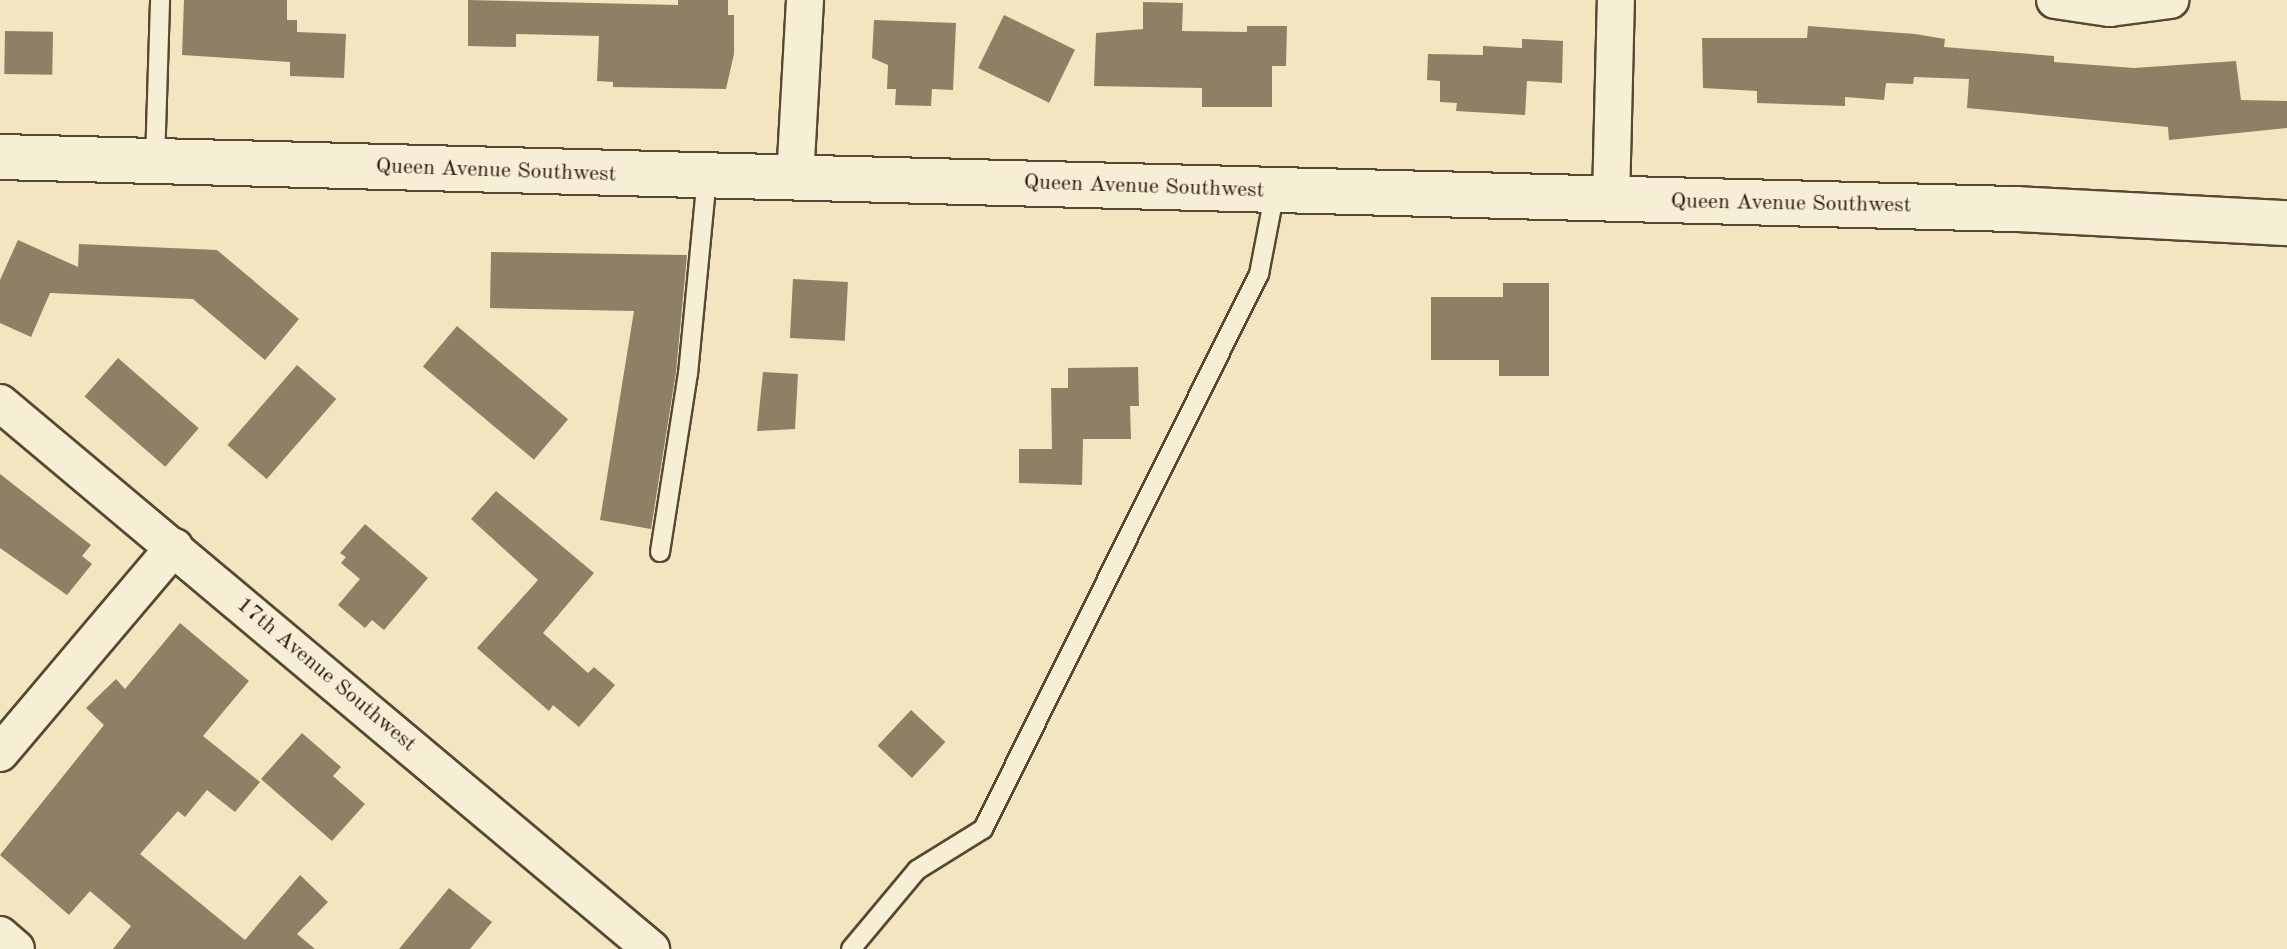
<!DOCTYPE html>
<style>
body{margin:0}
#map{position:relative;width:2287px;height:949px;overflow:hidden;background:#f2e5c0;font-family:"Old Standard TT",serif}
div>[style]{position:absolute}
.building>*{inset:0;background:#8e8065;transform-origin:0 0}
.roads{filter:drop-shadow(2px 0 #564832) drop-shadow(-2px 0 #564832) drop-shadow(0 2px #564832) drop-shadow(0 -2px #564832)}
.service>*{height:18px;margin:-9px;padding:0 9px;transform-origin:9px;border-radius:9px;background:#f7eed6}
.minor>*{height:36px;margin:-18px;padding:0 18px;transform-origin:18px;border-radius:18px;background:#f7eed6}
.secondary>*{height:44px;margin:-22px;padding:0 22px;transform-origin:22px;border-radius:22px;background:#f7eed6}
span{translate:-50% -50%;white-space:nowrap;text-align:center;line-height:1.15;-webkit-text-stroke:6px #f7eed6;paint-order:stroke}
.street-label{font-size:22px;color:#221302}
</style>
<div id="map">
<div class="building">
<i style="clip-path:polygon(184px 0,287px 0,287px 20px,297px 20px,297px 32px,346px 34px,344px 78px,290px 76px,290px 62px,182px 55px)"></i>
<i style="clip-path:polygon(468px 0,678px 5px,678px 0,728px 0,728px 15px,734px 15px,734px 54px,726px 89px,613px 87px,613px 82px,597px 81px,599px 36px,516px 34px,516px 47px,468px 46px)"></i>
<i style="clip-path:polygon(1143px 2px,1183px 3px,1182px 31px,1247px 32px,1247px 26px,1287px 26px,1286px 66px,1272px 66px,1272px 107px,1202px 107px,1202px 88px,1094px 86px,1096px 33px,1143px 29px)"></i>
<i style="left:1004px;top:15px;width:79px;height:59px;rotate:26deg"></i>
<i style="clip-path:polygon(874px 20px,956px 23px,953px 90px,932px 89px,931px 106px,895px 105px,896px 89px,887px 89px,888px 65px,872px 58px)"></i>
<i style="clip-path:polygon(1808px 26px,1915px 34px,1945px 39px,1944px 47px,2054px 56px,2054px 62px,2134px 68px,2236px 61px,2241px 100px,2287px 101px,2287px 128px,2169px 140px,2168px 127px,1967px 108px,1969px 79px,1914px 77px,1913px 84px,1886px 83px,1884px 100px,1845px 97px,1845px 106px,1757px 103px,1757px 91px,1703px 88px,1702px 38px,1807px 38px)"></i>
<i style="left:5px;top:31px;width:48px;height:43px;rotate:1deg"></i>
<i style="clip-path:polygon(1522px 39px,1563px 41px,1562px 83px,1527px 81px,1525px 115px,1456px 111px,1457px 103px,1440px 102px,1440px 81px,1427px 80px,1428px 54px,1483px 55px,1483px 46px,1522px 48px)"></i>
<i style="clip-path:polygon(18px 240px,78px 267px,79px 244px,217px 250px,299px 319px,265px 360px,193px 299px,50px 293px,31px 337px,0 323px,0 280px)"></i>
<i style="clip-path:polygon(491px 252px,687px 255px,676px 372px,651px 529px,600px 520px,634px 311px,490px 308px)"></i>
<i style="left:793px;top:279px;width:55px;height:59px;rotate:3deg"></i>
<i style="clip-path:polygon(1503px 283px,1549px 283px,1549px 376px,1499px 376px,1499px 360px,1431px 360px,1431px 297px,1503px 297px)"></i>
<i style="left:457px;top:326px;width:145px;height:53px;rotate:40deg"></i>
<i style="left:118px;top:358px;width:107px;height:51px;rotate:41deg"></i>
<i style="left:297px;top:365px;width:52px;height:106px;rotate:41deg"></i>
<i style="clip-path:polygon(1138px 367px,1139px 406px,1130px 406px,1131px 439px,1083px 439px,1082px 485px,1019px 483px,1019px 449px,1052px 449px,1051px 388px,1068px 388px,1068px 368px)"></i>
<i style="clip-path:polygon(763px 372px,798px 374px,795px 429px,757px 431px)"></i>
<i style="clip-path:polygon(0 474px,91px 545px,82px 556px,92px 564px,67px 595px,0 548px)"></i>
<i style="clip-path:polygon(496px 491px,594px 573px,543px 633px,588px 673px,594px 667px,615px 685px,579px 727px,553px 705px,549px 711px,477px 648px,538px 580px,471px 519px)"></i>
<i style="clip-path:polygon(365px 524px,428px 578px,384px 630px,372px 620px,365px 628px,338px 605px,360px 579px,341px 563px,346px 557px,340px 553px)"></i>
<i style="clip-path:polygon(180px 623px,249px 681px,203px 736px,260px 782px,235px 812px,207px 790px,185px 817px,178px 811px,140px 854px,245px 940px,300px 875px,328px 902px,297px 934px,315px 949px,113px 949px,131px 926px,90px 891px,69px 915px,0 855px,104px 725px,86px 708px,116px 679px,125px 689px)"></i>
<i style="left:911px;top:710px;width:47px;height:49px;rotate:43deg"></i>
<i style="clip-path:polygon(302px 733px,341px 767px,333px 776px,365px 804px,332px 841px,261px 779px)"></i>
<i style="clip-path:polygon(449px 888px,492px 922px,470px 949px,399px 949px)"></i>
</div>
<div class="roads">
<div class="service">
<i style="left:155px;top:162px;width:162px;rotate:-88.2deg"></i>
<i style="left:660px;top:552px;width:180px;rotate:-81.1deg"></i>
<i style="left:688px;top:374px;width:199px;rotate:-84.5deg"></i>
<i style="left:851px;top:949px;width:103px;rotate:-50.1deg"></i>
<i style="left:917px;top:870px;width:78px;rotate:-31.8deg"></i>
<i style="left:983px;top:829px;width:620px;rotate:-63.56deg"></i>
<i style="left:1259px;top:274px;width:85px;rotate:-79.1deg"></i>
</div>
<div class="minor">
<i style="left:2055px;top:0;width:56px;rotate:8.3deg"></i>
<i style="left:2110px;top:8px;width:61px;rotate:-7.6deg"></i>
<i style="left:795px;top:179px;width:179px;rotate:-86.8deg"></i>
<i style="left:1611px;top:200px;width:200px;rotate:-88.6deg"></i>
<i style="left:0;top:403px;width:850px;rotate:39.99deg"></i>
<i style="left:0;top:753px;width:270px;rotate:-49.8deg"></i>
<i style="left:0;top:935px;width:21px;rotate:41deg"></i>
</div>
<div class="secondary">
<i style="left:0;top:157px;width:2018px;rotate:1.48deg"></i>
<i style="left:2017px;top:209px;width:270px;rotate:3deg"></i>
</div>
</div>
<div class="street-label">
<span style="left:496px;top:171px;rotate:2deg">Queen Avenue Southwest</span>
<span style="left:1144px;top:187px;rotate:2deg">Queen Avenue Southwest</span>
<span style="left:1791px;top:204px;rotate:1deg">Queen Avenue Southwest</span>
<span style="left:326px;top:675px;rotate:40deg">17th Avenue Southwest</span>
</div>
</div>
